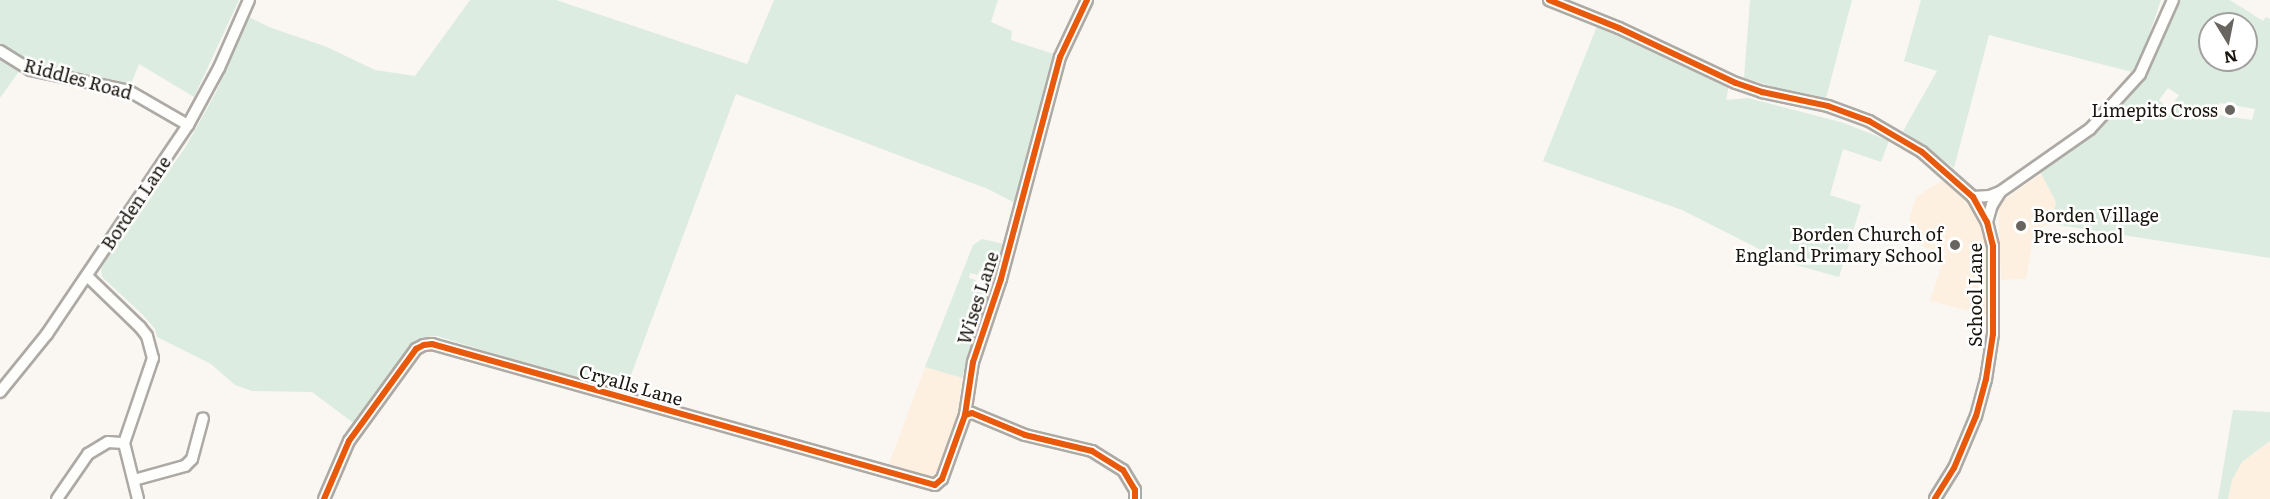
<!DOCTYPE html>
<style>
body{margin:0}
#map{position:relative;width:2270px;height:499px;overflow:hidden;background:#faf7f3;font-family:Literata,serif}
div>[style]{position:absolute}
.built>*{inset:0;background:#fdf0e1}
.green>*{inset:0;background:#ddece0}
.roads{filter:drop-shadow(2px 0 #ada9a4) drop-shadow(-2px 0 #ada9a4) drop-shadow(0 2px #ada9a4) drop-shadow(0 -2px #ada9a4)}
.minor>*{height:10px;margin:-5px;padding:0 5px;transform-origin:5px;border-radius:5px;background:#fefefd}
.cycleway>*{height:6px;margin:-3px;padding:0 3px;transform-origin:3px;border-radius:3px;background:#e8590c}
.dots>*{width:16px;height:16px;translate:-50% -50%;box-sizing:border-box;border:3px solid #fff;border-radius:50%}
span{translate:-50% -50%;white-space:nowrap;text-align:center;line-height:1.15;-webkit-text-stroke:5px #fff;paint-order:stroke}
.street-label{font-size:18px;color:#1a150f}
.poi-label{font-size:18px;color:#1a150f}
.right{translate:-100% -50%;text-align:right}
.left{translate:0 -50%;text-align:left}
.north{position:absolute;left:2198px;top:12px;width:60px;height:60px;box-sizing:border-box;background:#fff;border:2px solid #a3a19f;border-radius:50%;rotate:170deg;font-size:16px;font-weight:700;line-height:24px;text-align:center;color:#1a150f}
.north::after{content:'';display:block;margin:auto;width:21px;height:27px;background:#68645f;clip-path:polygon(50% 0,100% 100%,50% 72%,0 100%)}
</style>
<div id="map">
<div class="built">
<i style="clip-path:polygon(2041px 174px,2056px 202px,2052px 224px,2035px 229px,2026px 279px,2001px 280px,1998px 204px)"></i>
<i style="clip-path:polygon(1944px 179px,1968px 202px,1984px 226px,1988px 242px,1986px 315px,1930px 301px,1946px 251px,1925px 248px,1914px 240px,1909px 219px,1916px 197px)"></i>
<i style="clip-path:polygon(925px 367px,962px 378px,957px 420px,942px 473px,933px 478px,888px 466px)"></i>
<i style="clip-path:polygon(2270px 441px,2270px 499px,2228px 499px,2232px 480px,2242px 462px)"></i>
</div>
<div class="green">
<i style="clip-path:polygon(0 0,239px 0,194px 97px,139px 64px,131px 84px,67px 75px,21px 63px,0 47px)"></i>
<i style="clip-path:polygon(470px 0,556px 0,747px 64px,774px 0,998px 0,991px 22px,1012px 31px,1011px 40px,1054px 54px,1055px 59px,1015px 203px,988px 189px,736px 94px,624px 394px,437px 336px,427px 337px,415px 342px,356px 425px,312px 392px,252px 391px,235px 385px,211px 364px,157px 337px,155px 329px,142px 314px,102px 277px,101px 270px,104px 262px,185px 148px,215px 94px,249px 17px,269px 27px,327px 47px,375px 70px,415px 76px)"></i>
<i style="clip-path:polygon(1750px 0,1852px 0,1825px 102px,1744px 78px)"></i>
<i style="clip-path:polygon(1921px 0,2161px 0,2142px 56px,2132px 72px,1989px 35px,1954px 168px,1903px 131px,1937px 71px,1904px 61px)"></i>
<i style="clip-path:polygon(evenodd,2175px 0,2230px 0,2263px 21px,2266px 17px,2270px 19px,2270px 258px,2052px 224px,2056px 202px,2038px 168px,2081px 141px,2151px 63px,2175px 0,2210px 24px,2246px 24px,2246px 60px,2210px 60px,2210px 24px,2175px 0,2168px 88px,2179px 95px,2169px 109px,2159px 100px,2168px 88px,2175px 0,2220px 103px,2255px 109px,2252px 120px,2212px 114px,2220px 103px)"></i>
<i style="clip-path:polygon(1597px 26px,1722px 80px,1729px 86px,1726px 100px,1748px 98px,1844px 123px,1889px 141px,1881px 162px,1843px 149px,1830px 195px,1861px 205px,1839px 277px,1785px 262px,1682px 210px,1543px 161px)"></i>
<i style="clip-path:polygon(0 56px,20px 70px,0 98px)"></i>
<i style="clip-path:polygon(evenodd,982px 239px,1004px 244px,962px 378px,925px 367px,973px 245px,982px 239px,979px 271px,989px 274px,985px 289px,975px 286px,976px 280px,969px 278px,970px 273px,978px 275px,979px 271px)"></i>
<i style="clip-path:polygon(2233px 410px,2270px 412px,2270px 441px,2242px 462px,2232px 480px,2228px 499px,2218px 499px)"></i>
</div>
<div class="roads">
<div class="minor">
<i style="left:1087px;top:0;width:63px;rotate:115.3deg"></i>
<i style="left:1060px;top:57px;width:230px;rotate:104.9deg"></i>
<i style="left:1001px;top:279px;width:88px;rotate:108.6deg"></i>
<i style="left:973px;top:362px;width:54px;rotate:98.6deg"></i>
<i style="left:965px;top:415px;width:7px;rotate:-16deg"></i>
<i style="left:972px;top:413px;width:57px;rotate:22.5deg"></i>
<i style="left:1025px;top:435px;width:69px;rotate:13.4deg"></i>
<i style="left:1092px;top:451px;width:36px;rotate:32deg"></i>
<i style="left:1123px;top:470px;width:23px;rotate:59deg"></i>
<i style="left:1135px;top:490px;width:9px;rotate:90deg"></i>
<i style="left:1549px;top:0;width:75px;rotate:21.8deg"></i>
<i style="left:1619px;top:28px;width:129px;rotate:25.2deg"></i>
<i style="left:1736px;top:83px;width:28px;rotate:19deg"></i>
<i style="left:1762px;top:92px;width:67px;rotate:12deg"></i>
<i style="left:1828px;top:106px;width:44px;rotate:20.1deg"></i>
<i style="left:1869px;top:121px;width:61px;rotate:30.3deg"></i>
<i style="left:1922px;top:152px;width:68px;rotate:41.4deg"></i>
<i style="left:1973px;top:197px;width:29px;rotate:61deg"></i>
<i style="left:1987px;top:222px;width:25px;rotate:76deg"></i>
<i style="left:1993px;top:246px;width:88px;rotate:90deg"></i>
<i style="left:1993px;top:334px;width:46px;rotate:98.8deg"></i>
<i style="left:1986px;top:379px;width:38px;rotate:105deg"></i>
<i style="left:1976px;top:416px;width:56px;rotate:112.9deg"></i>
<i style="left:1954px;top:468px;width:36px;rotate:122deg"></i>
<i style="left:0;top:51px;width:36px;rotate:32deg"></i>
<i style="left:31px;top:70px;width:100px;rotate:12.1deg"></i>
<i style="left:129px;top:91px;width:68px;rotate:30deg"></i>
<i style="left:1973px;top:197px;width:17px;rotate:-3deg"></i>
<i style="left:1990px;top:196px;width:11px;rotate:-22deg"></i>
<i style="left:2000px;top:192px;width:110px;rotate:-35deg"></i>
<i style="left:2090px;top:129px;width:74px;rotate:-47.7deg"></i>
<i style="left:2140px;top:74px;width:81px;rotate:-66deg"></i>
<i style="left:1987px;top:222px;width:18px;rotate:-74deg"></i>
<i style="left:1992px;top:205px;width:15px;rotate:-58deg"></i>
<i style="left:87px;top:276px;width:74px;rotate:43.9deg"></i>
<i style="left:140px;top:327px;width:11px;rotate:52deg"></i>
<i style="left:147px;top:336px;width:23px;rotate:75deg"></i>
<i style="left:153px;top:358px;width:90px;rotate:108.8deg"></i>
<i style="left:124px;top:443px;width:58px;rotate:76deg"></i>
<i style="left:0;top:392px;width:75px;rotate:-51deg"></i>
<i style="left:47px;top:334px;width:252px;rotate:-56deg"></i>
<i style="left:188px;top:125px;width:65px;rotate:-61.5deg"></i>
<i style="left:219px;top:68px;width:74px;rotate:-66.2deg"></i>
<i style="left:134px;top:480px;width:53px;rotate:-15.4deg"></i>
<i style="left:185px;top:466px;width:10px;rotate:-45deg"></i>
<i style="left:192px;top:459px;width:42px;rotate:-75deg"></i>
<i style="left:57px;top:499px;width:55px;rotate:-55.4deg"></i>
<i style="left:88px;top:454px;width:23px;rotate:-31deg"></i>
<i style="left:108px;top:442px;width:16px;rotate:4deg"></i>
<i style="left:324px;top:499px;width:63px;rotate:-66.7deg"></i>
<i style="left:349px;top:441px;width:114px;rotate:-53.9deg"></i>
<i style="left:416px;top:349px;width:9px;rotate:-27deg"></i>
<i style="left:424px;top:345px;width:8px;rotate:-7deg"></i>
<i style="left:432px;top:344px;width:522px;rotate:15.66deg"></i>
<i style="left:935px;top:485px;width:9px;rotate:-41deg"></i>
<i style="left:942px;top:479px;width:68px;rotate:-70.2deg"></i>
</div>
</div>
<div class="cycleway">
<i style="left:1087px;top:0;width:63px;rotate:115.3deg"></i>
<i style="left:1060px;top:57px;width:230px;rotate:104.9deg"></i>
<i style="left:1001px;top:279px;width:88px;rotate:108.6deg"></i>
<i style="left:973px;top:362px;width:54px;rotate:98.6deg"></i>
<i style="left:965px;top:415px;width:7px;rotate:-16deg"></i>
<i style="left:972px;top:413px;width:57px;rotate:22.5deg"></i>
<i style="left:1025px;top:435px;width:69px;rotate:13.4deg"></i>
<i style="left:1092px;top:451px;width:36px;rotate:32deg"></i>
<i style="left:1123px;top:470px;width:23px;rotate:59deg"></i>
<i style="left:1135px;top:490px;width:9px;rotate:90deg"></i>
<i style="left:1549px;top:0;width:75px;rotate:21.8deg"></i>
<i style="left:1619px;top:28px;width:129px;rotate:25.2deg"></i>
<i style="left:1736px;top:83px;width:28px;rotate:19deg"></i>
<i style="left:1762px;top:92px;width:67px;rotate:12deg"></i>
<i style="left:1828px;top:106px;width:44px;rotate:20.1deg"></i>
<i style="left:1869px;top:121px;width:61px;rotate:30.3deg"></i>
<i style="left:1922px;top:152px;width:68px;rotate:41.4deg"></i>
<i style="left:1973px;top:197px;width:29px;rotate:61deg"></i>
<i style="left:1987px;top:222px;width:25px;rotate:76deg"></i>
<i style="left:1993px;top:246px;width:88px;rotate:90deg"></i>
<i style="left:1993px;top:334px;width:46px;rotate:98.8deg"></i>
<i style="left:1986px;top:379px;width:38px;rotate:105deg"></i>
<i style="left:1976px;top:416px;width:56px;rotate:112.9deg"></i>
<i style="left:1954px;top:468px;width:36px;rotate:122deg"></i>
<i style="left:324px;top:499px;width:63px;rotate:-66.7deg"></i>
<i style="left:349px;top:441px;width:114px;rotate:-53.9deg"></i>
<i style="left:416px;top:349px;width:9px;rotate:-27deg"></i>
<i style="left:424px;top:345px;width:8px;rotate:-7deg"></i>
<i style="left:432px;top:344px;width:522px;rotate:15.66deg"></i>
<i style="left:935px;top:485px;width:9px;rotate:-41deg"></i>
<i style="left:942px;top:479px;width:68px;rotate:-70.2deg"></i>
</div>
<div class="dots">
<i style="left:2230px;top:110px;background:#68645f"></i>
<i style="left:2021px;top:226px;background:#68645f"></i>
<i style="left:1955px;top:245px;background:#68645f"></i>
</div>
<div class="street-label">
<span style="left:78px;top:79px;rotate:15deg">Riddles Road</span>
<span style="left:136px;top:203px;rotate:-56deg">Borden Lane</span>
<span style="left:1975px;top:295px;rotate:-90deg">School Lane</span>
<span style="left:978px;top:298px;rotate:-72deg">Wises Lane</span>
<span style="left:631px;top:385px;rotate:16deg">Cryalls Lane</span>
</div>
<div class="poi-label">
<span class="right" style="left:2218px;top:110px">Limepits Cross</span>
<span class="left" style="left:2033px;top:226px">Borden Village<br>Pre-school</span>
<span class="right" style="left:1943px;top:245px">Borden Church of<br>England Primary School</span>
</div>
<div class="north">N</div>
</div>
